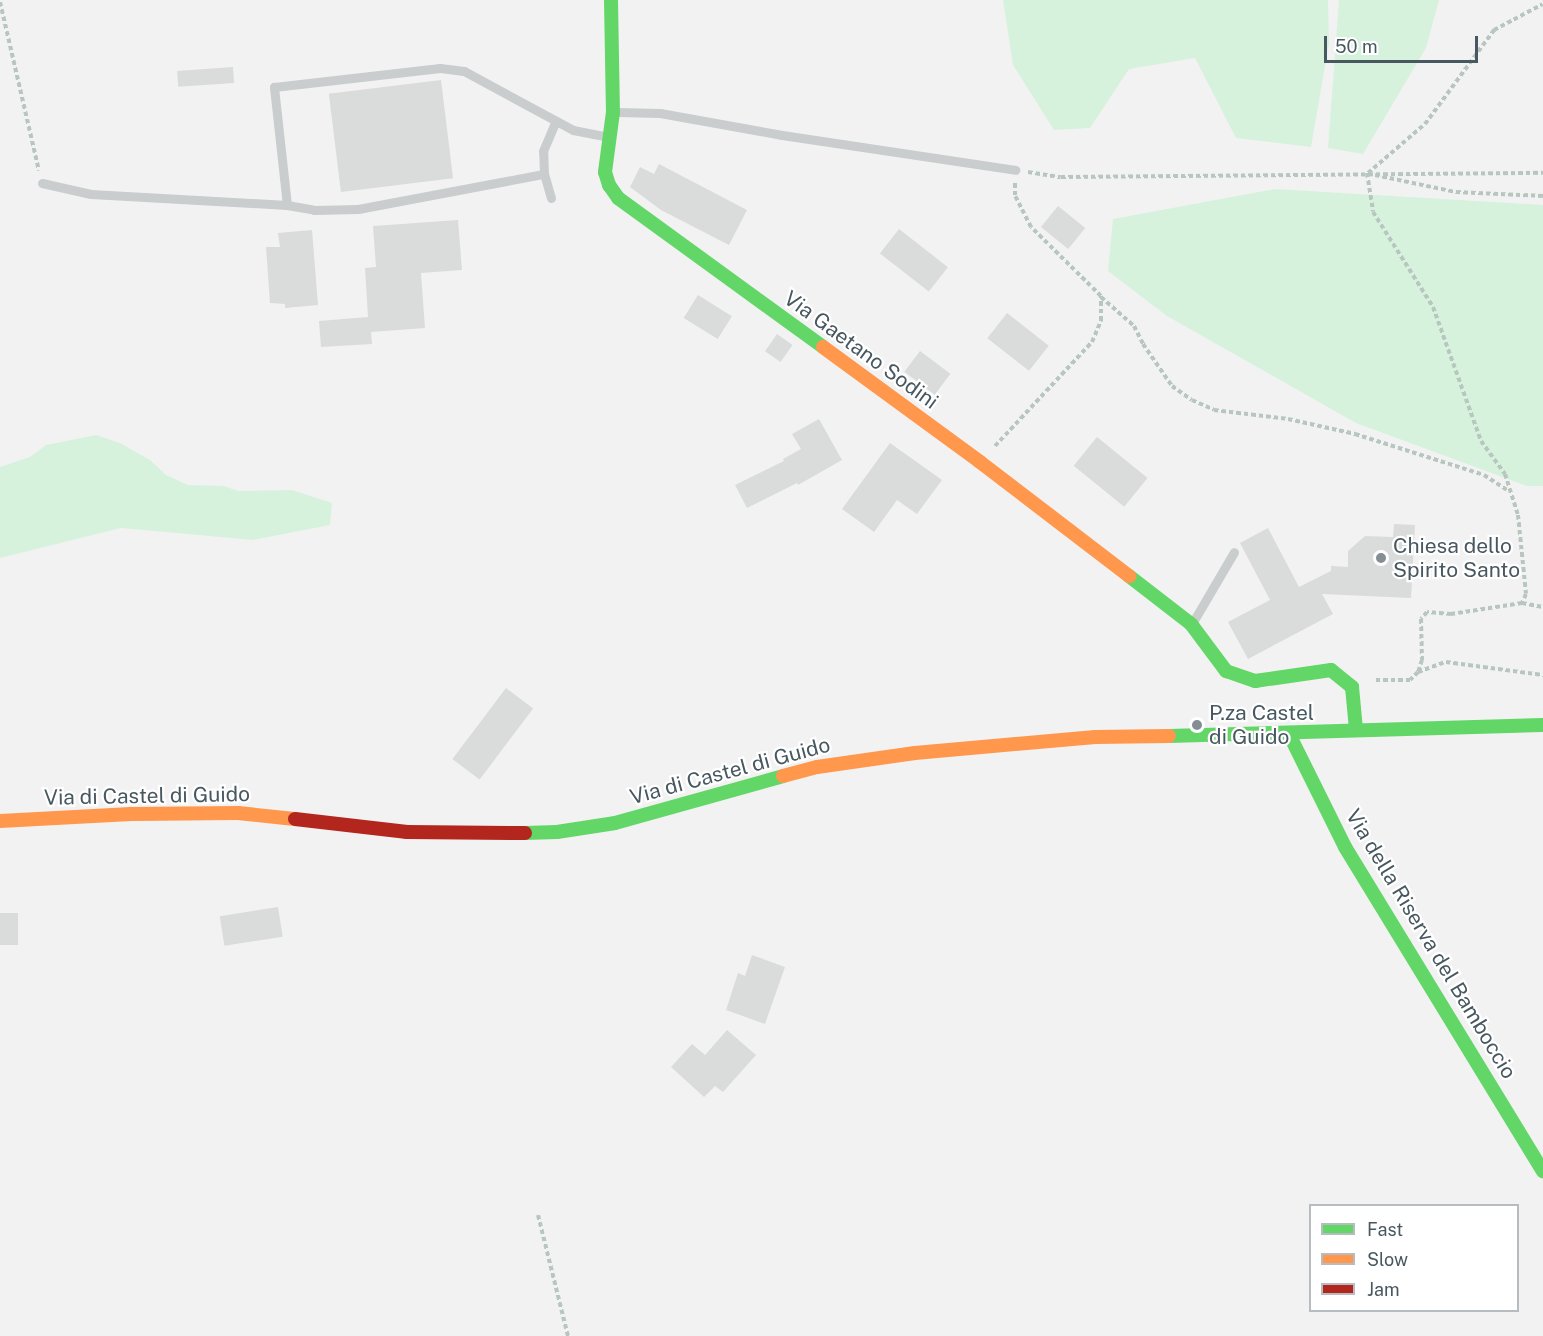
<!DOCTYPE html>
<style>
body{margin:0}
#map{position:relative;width:1543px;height:1336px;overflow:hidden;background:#f3f2f2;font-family:"Public Sans",sans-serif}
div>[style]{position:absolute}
.green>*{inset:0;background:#d6f2dd}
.building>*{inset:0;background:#dadbdb;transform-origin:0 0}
.path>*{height:4px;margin-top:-2px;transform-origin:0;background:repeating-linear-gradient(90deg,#b8c6c0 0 4.5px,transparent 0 7.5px)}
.lane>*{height:9px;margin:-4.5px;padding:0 4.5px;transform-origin:4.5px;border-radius:4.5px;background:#c9cdce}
.fast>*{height:14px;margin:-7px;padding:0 7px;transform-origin:7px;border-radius:7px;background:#63d668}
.slow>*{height:14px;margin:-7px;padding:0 7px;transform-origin:7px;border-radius:7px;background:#ff974d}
.jam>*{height:14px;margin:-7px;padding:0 7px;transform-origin:7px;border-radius:7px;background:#b3261e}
.dots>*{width:16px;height:16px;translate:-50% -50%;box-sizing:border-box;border:3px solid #fff;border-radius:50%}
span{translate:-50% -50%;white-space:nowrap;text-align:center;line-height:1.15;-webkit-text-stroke:4.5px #fff;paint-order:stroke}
.street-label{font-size:21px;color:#485860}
.poi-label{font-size:21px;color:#485860}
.left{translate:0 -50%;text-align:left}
.legend{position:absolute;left:1309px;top:1204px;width:210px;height:108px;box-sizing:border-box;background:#fff;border:2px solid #b6bcbf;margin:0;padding:8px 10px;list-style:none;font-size:18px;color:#485860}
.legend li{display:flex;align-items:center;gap:12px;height:30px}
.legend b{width:30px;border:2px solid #b6bcbf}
.scale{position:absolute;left:1324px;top:36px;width:154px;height:27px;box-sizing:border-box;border:3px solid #485860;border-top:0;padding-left:8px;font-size:18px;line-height:21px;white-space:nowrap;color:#485860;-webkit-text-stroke:4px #fff;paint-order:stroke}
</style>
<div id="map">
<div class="green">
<i style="clip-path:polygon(1003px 0,1328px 0,1329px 43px,1311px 147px,1236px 138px,1195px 58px,1129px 69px,1090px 128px,1054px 130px,1013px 65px)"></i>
<i style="clip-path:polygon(1339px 0,1439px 0,1426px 48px,1363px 154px,1328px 148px)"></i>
<i style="clip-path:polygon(1275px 189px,1543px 205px,1543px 486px,1527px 486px,1356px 423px,1167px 316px,1108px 271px,1113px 219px)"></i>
<i style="clip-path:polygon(96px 435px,120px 443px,150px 460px,166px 475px,188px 485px,224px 486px,238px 491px,292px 490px,332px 503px,330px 525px,253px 540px,121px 528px,0 558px,0 467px,30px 457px,46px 445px)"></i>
</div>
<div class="building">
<i style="left:233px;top:67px;width:16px;height:56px;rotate:86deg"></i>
<i style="left:441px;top:80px;width:99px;height:113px;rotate:83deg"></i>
<i style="clip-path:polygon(659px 164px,747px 210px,729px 245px,661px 210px,630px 187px,640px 167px,654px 174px)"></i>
<i style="left:1058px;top:206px;width:35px;height:27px;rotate:39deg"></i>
<i style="clip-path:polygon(458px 220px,462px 270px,421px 273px,425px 328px,371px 332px,372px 344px,321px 347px,319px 321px,368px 317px,365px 268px,376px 267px,373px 226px)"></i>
<i style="left:899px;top:229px;width:62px;height:31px;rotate:38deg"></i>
<i style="clip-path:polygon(312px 230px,318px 305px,285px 308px,285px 304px,270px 303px,266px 247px,280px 247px,278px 233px)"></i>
<i style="left:698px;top:295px;width:40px;height:27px;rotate:32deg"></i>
<i style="left:1007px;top:313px;width:53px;height:32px;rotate:38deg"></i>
<i style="left:777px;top:334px;width:19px;height:21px;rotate:35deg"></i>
<i style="left:920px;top:351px;width:38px;height:26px;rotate:37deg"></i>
<i style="clip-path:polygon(819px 419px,842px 460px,798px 485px,797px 483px,747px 508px,735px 485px,784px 461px,783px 459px,801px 449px,792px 434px)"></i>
<i style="left:1097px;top:437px;width:65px;height:37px;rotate:39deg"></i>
<i style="clip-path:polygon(890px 443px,942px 480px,917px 514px,897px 500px,874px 532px,842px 509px)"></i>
<i style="clip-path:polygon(1394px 524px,1415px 525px,1411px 598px,1322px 594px,1333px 614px,1248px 659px,1228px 622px,1270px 600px,1240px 543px,1268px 528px,1299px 587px,1331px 571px,1331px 566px,1348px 567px,1348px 551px,1365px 536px,1393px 537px)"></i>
<i style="left:506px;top:688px;width:34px;height:89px;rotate:37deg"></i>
<i style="left:278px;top:907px;width:30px;height:59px;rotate:81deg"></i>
<i style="left:0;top:913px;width:18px;height:32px"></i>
<i style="clip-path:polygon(752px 955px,785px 967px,765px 1024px,726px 1010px,738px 973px,745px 976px)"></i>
<i style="clip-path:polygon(727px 1030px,756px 1055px,723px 1092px,715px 1086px,704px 1097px,671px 1067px,692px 1044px,705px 1055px)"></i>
</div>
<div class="path">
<i style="left:0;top:2px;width:173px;rotate:77deg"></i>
<i style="left:1028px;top:172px;width:33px;rotate:9deg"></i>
<i style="left:1061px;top:177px;width:482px;rotate:-0.5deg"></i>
<i style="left:1367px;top:173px;width:39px;rotate:81deg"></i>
<i style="left:1373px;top:212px;width:112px;rotate:57.7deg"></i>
<i style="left:1433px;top:307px;width:142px;rotate:70.3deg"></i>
<i style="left:1481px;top:441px;width:41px;rotate:54deg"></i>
<i style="left:1505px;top:474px;width:43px;rotate:72.4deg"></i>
<i style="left:1518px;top:515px;width:79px;rotate:84.2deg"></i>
<i style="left:1526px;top:594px;width:10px;rotate:114deg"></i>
<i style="left:1522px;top:603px;width:72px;rotate:171.2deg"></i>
<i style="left:1451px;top:614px;width:24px;rotate:-175deg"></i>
<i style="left:1427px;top:612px;width:9px;rotate:131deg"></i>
<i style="left:1421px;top:619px;width:41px;rotate:88.6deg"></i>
<i style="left:1422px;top:660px;width:13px;rotate:108deg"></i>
<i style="left:1418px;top:672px;width:11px;rotate:135deg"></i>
<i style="left:1410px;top:680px;width:36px;rotate:180deg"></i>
<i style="left:1368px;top:173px;width:75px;rotate:-40.7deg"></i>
<i style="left:1425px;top:124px;width:117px;rotate:-53.7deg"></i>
<i style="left:1494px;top:30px;width:55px;rotate:-28deg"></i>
<i style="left:1375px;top:175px;width:83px;rotate:11.9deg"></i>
<i style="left:1456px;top:192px;width:87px;rotate:2.6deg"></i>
<i style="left:1101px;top:297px;width:44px;rotate:41.3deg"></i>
<i style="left:1134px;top:326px;width:20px;rotate:63deg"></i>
<i style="left:1143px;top:344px;width:51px;rotate:55.4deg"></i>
<i style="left:1172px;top:386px;width:24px;rotate:35deg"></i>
<i style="left:1192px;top:400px;width:24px;rotate:24deg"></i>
<i style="left:1214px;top:410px;width:75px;rotate:6.9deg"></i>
<i style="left:1288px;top:419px;width:69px;rotate:12.6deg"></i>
<i style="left:1355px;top:434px;width:135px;rotate:17.6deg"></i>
<i style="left:1484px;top:475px;width:30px;rotate:33deg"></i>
<i style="left:995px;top:446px;width:142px;rotate:-47deg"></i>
<i style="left:1092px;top:342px;width:23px;rotate:-67deg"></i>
<i style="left:1101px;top:321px;width:25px;rotate:-90deg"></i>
<i style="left:1101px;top:296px;width:98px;rotate:-135.4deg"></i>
<i style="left:1031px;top:227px;width:36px;rotate:-117deg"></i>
<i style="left:1015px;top:195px;width:13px;rotate:-90deg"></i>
<i style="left:1522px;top:603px;width:21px;rotate:11deg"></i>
<i style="left:1418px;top:672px;width:30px;rotate:-20deg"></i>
<i style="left:1446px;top:662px;width:98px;rotate:7.6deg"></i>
<i style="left:538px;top:1215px;width:125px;rotate:76.1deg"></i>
</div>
<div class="lane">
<i style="left:617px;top:112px;width:43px;rotate:1.3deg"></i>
<i style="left:660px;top:113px;width:124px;rotate:10.2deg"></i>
<i style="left:782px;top:135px;width:236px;rotate:8.5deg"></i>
<i style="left:42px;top:183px;width:50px;rotate:12.7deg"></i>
<i style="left:91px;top:194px;width:196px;rotate:3.2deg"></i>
<i style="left:287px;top:205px;width:27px;rotate:10deg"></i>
<i style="left:314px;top:210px;width:44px;rotate:-1.3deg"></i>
<i style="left:358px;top:209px;width:189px;rotate:-10.7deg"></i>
<i style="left:551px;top:198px;width:25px;rotate:-106deg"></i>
<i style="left:544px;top:174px;width:23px;rotate:-92deg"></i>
<i style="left:543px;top:151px;width:33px;rotate:-67deg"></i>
<i style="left:287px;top:205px;width:119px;rotate:-96.3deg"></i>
<i style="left:274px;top:87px;width:167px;rotate:-6.5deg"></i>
<i style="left:440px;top:68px;width:24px;rotate:7deg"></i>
<i style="left:464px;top:71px;width:124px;rotate:28.4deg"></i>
<i style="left:573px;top:130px;width:36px;rotate:11deg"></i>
<i style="left:1193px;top:622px;width:81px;rotate:-59.6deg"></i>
</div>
<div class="fast">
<i style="left:611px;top:0;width:112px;rotate:89deg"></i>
<i style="left:613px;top:112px;width:61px;rotate:97.6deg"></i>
<i style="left:605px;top:172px;width:14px;rotate:73deg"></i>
<i style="left:609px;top:185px;width:16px;rotate:55deg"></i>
<i style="left:618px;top:198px;width:253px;rotate:36deg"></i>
<i style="left:1129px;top:576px;width:78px;rotate:37.7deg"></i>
<i style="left:1191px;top:624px;width:59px;rotate:53.3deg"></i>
<i style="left:1226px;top:671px;width:31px;rotate:19deg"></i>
<i style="left:1255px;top:681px;width:77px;rotate:-8.2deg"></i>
<i style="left:1331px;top:670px;width:27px;rotate:39deg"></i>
<i style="left:1352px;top:687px;width:42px;rotate:84.6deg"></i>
<i style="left:1289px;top:734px;width:126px;rotate:63.6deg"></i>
<i style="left:1345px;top:847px;width:380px;rotate:58.6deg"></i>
<i style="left:1169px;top:736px;width:374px;rotate:-1.7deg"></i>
<i style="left:525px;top:833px;width:32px;rotate:-2deg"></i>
<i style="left:557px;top:832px;width:59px;rotate:-8.8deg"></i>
<i style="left:615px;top:823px;width:174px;rotate:-15.6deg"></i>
</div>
<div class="slow">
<i style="left:823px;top:347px;width:195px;rotate:36.2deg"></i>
<i style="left:980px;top:462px;width:188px;rotate:37.4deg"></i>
<i style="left:783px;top:776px;width:35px;rotate:-15deg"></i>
<i style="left:817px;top:767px;width:99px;rotate:-8.1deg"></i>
<i style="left:915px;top:753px;width:181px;rotate:-5.1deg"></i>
<i style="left:1095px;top:737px;width:74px;rotate:-0.8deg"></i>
<i style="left:0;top:821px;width:131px;rotate:-3.1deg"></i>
<i style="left:131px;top:814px;width:107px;rotate:-0.5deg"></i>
<i style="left:238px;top:813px;width:57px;rotate:6deg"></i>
</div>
<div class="jam">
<i style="left:295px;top:819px;width:113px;rotate:6.6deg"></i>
<i style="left:407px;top:832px;width:118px;rotate:0.5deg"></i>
</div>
<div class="dots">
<i style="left:1381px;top:558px;background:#848e93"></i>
<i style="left:1197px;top:725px;background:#848e93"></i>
</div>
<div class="street-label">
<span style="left:861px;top:350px;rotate:36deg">Via Gaetano Sodini</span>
<span style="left:730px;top:771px;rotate:-15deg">Via di Castel di Guido</span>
<span style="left:147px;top:796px;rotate:-1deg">Via di Castel di Guido</span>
<span style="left:1431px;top:944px;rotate:59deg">Via della Riserva del Bamboccio</span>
</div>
<div class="poi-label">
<span class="left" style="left:1393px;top:558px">Chiesa dello<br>Spirito Santo</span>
<span class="left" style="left:1209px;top:725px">P.za Castel<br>di Guido</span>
</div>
<ul class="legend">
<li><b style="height:8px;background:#63d668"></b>Fast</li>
<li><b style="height:8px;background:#ff974d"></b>Slow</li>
<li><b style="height:8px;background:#b3261e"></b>Jam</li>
</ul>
<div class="scale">50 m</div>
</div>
